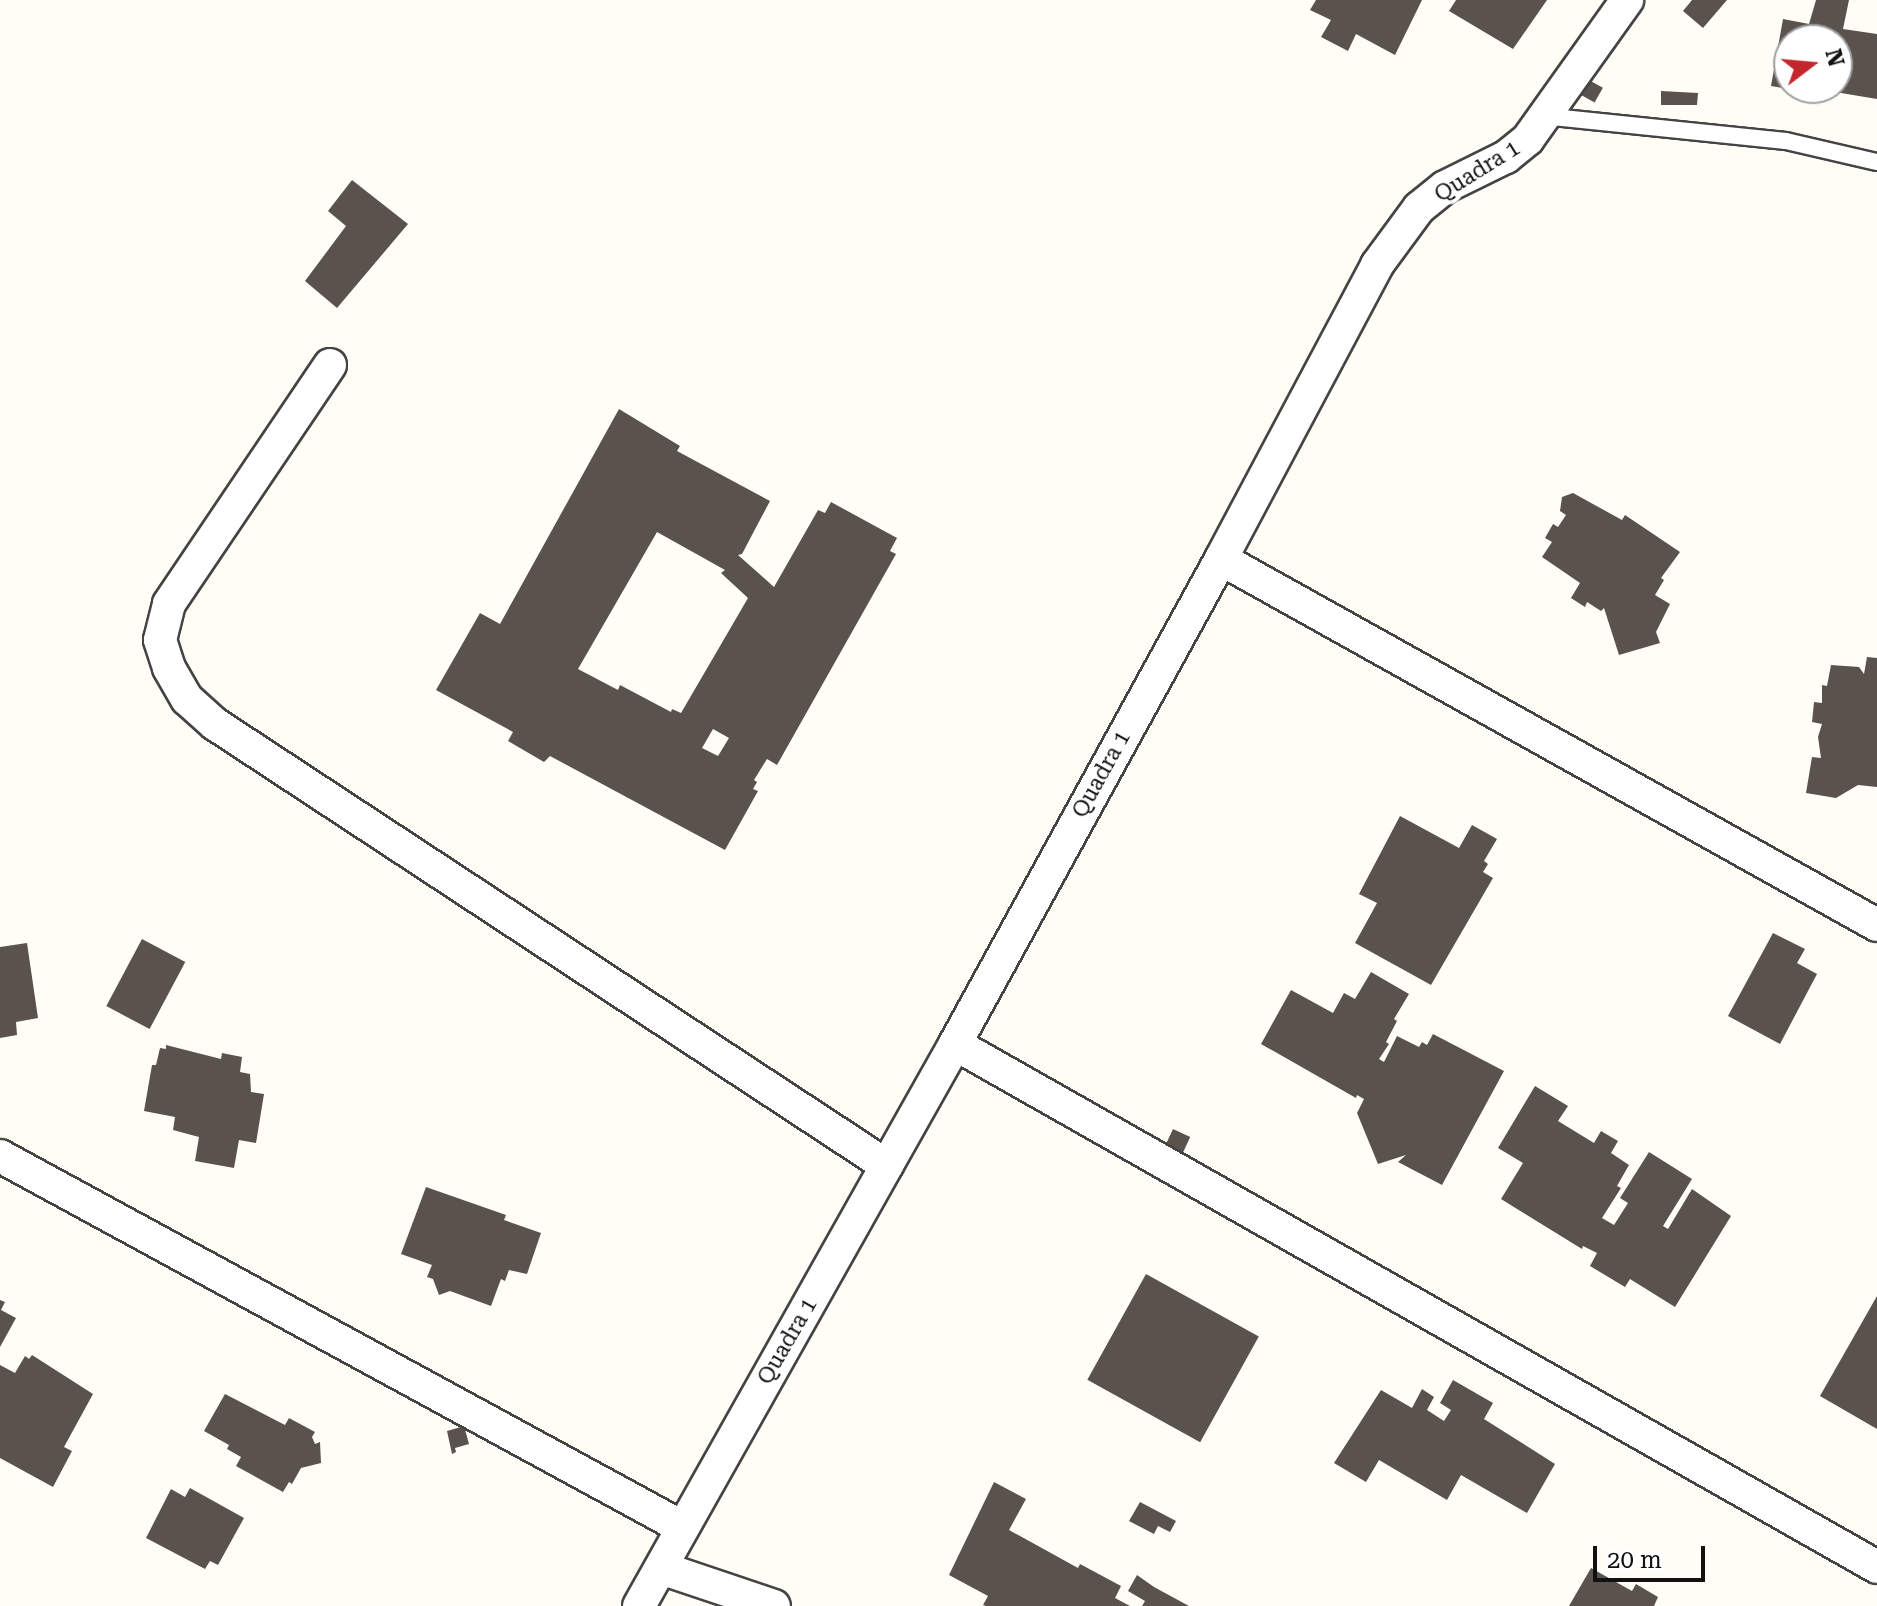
<!DOCTYPE html>
<style>
body{margin:0}
#map{position:relative;width:1877px;height:1606px;overflow:hidden;background:#fffdf5;font-family:"Roboto Serif",serif}
div>[style]{position:absolute}
.building>*{inset:0;background:#5a524d;transform-origin:0 0}
.roads{filter:drop-shadow(2px 0 #444) drop-shadow(-2px 0 #444) drop-shadow(0 2px #444) drop-shadow(0 -2px #444)}
.service>*{height:16px;margin:-8px;padding:0 8px;transform-origin:8px;border-radius:8px;background:#fff}
.minor>*{height:32px;margin:-16px;padding:0 16px;transform-origin:16px;border-radius:16px;background:#fff}
span{translate:-50% -50%;white-space:nowrap;text-align:center;line-height:1.15;-webkit-text-stroke:8px #fff;paint-order:stroke}
.street-label{font-size:22px;color:#111}
.north{position:absolute;left:1773px;top:24px;width:80px;height:80px;box-sizing:border-box;background:#fff;border:2px solid #a0a0a0;border-radius:50%;rotate:74deg;font-size:22px;font-weight:700;line-height:32px;text-align:center;color:#111}
.north::after{content:'';display:block;margin:auto;width:28px;height:36px;background:#c4262e;clip-path:polygon(50% 0,100% 100%,50% 72%,0 100%)}
.scale{position:absolute;left:1593px;top:1546px;width:112px;height:36px;box-sizing:border-box;border:4px solid #111;border-top:0;padding-left:10px;font-size:24px;line-height:28px;white-space:nowrap;color:#111;-webkit-text-stroke:6px #fff;paint-order:stroke}
</style>
<div id="map">
<div class="building">
<i style="clip-path:polygon(1316px 0,1422px 0,1395px 55px,1356px 34px,1348px 51px,1321px 37px,1331px 20px,1310px 10px)"></i>
<i style="clip-path:polygon(1456px 0,1547px 0,1513px 49px,1449px 11px)"></i>
<i style="clip-path:polygon(1692px 0,1727px 0,1703px 28px,1683px 11px)"></i>
<i style="clip-path:polygon(1816px 0,1849px 0,1843px 29px,1877px 34px,1877px 99px,1829px 91px,1829px 96px,1793px 90px,1837px 88px,1837px 40px,1789px 40px,1789px 89px,1771px 86px,1783px 19px,1809px 24px)"></i>
<i style="left:1560px;top:64px;width:49px;height:17px;rotate:29deg"></i>
<i style="clip-path:polygon(1661px 91px,1698px 93px,1697px 105px,1661px 105px)"></i>
<i style="clip-path:polygon(352px 180px,408px 224px,337px 308px,305px 281px,346px 226px,328px 211px)"></i>
<i style="clip-path:polygon(evenodd,619px 409px,680px 446px,677px 451px,770px 501px,742px 554px,738px 555px,774px 587px,818px 510px,825px 513px,831px 502px,897px 538px,890px 551px,896px 554px,777px 765px,767px 759px,754px 780px,757px 782px,753px 789px,758px 791px,725px 850px,550px 756px,544px 762px,508px 741px,513px 732px,436px 690px,480px 613px,500px 624px,619px 409px,657px 532px,725px 570px,721px 573px,748px 598px,681px 713px,672px 709px,671px 712px,620px 685px,618px 690px,578px 669px,657px 532px,619px 409px,713px 729px,729px 738px,718px 756px,702px 748px,713px 729px)"></i>
<i style="clip-path:polygon(1573px 493px,1622px 520px,1625px 515px,1680px 552px,1661px 578px,1664px 580px,1655px 595px,1670px 604px,1656px 632px,1660px 643px,1619px 655px,1604px 608px,1601px 611px,1587px 602px,1585px 607px,1571px 598px,1580px 583px,1542px 557px,1552px 542px,1545px 538px,1553px 524px,1558px 527px,1566px 515px,1560px 511px,1562px 497px)"></i>
<i style="clip-path:polygon(1867px 657px,1877px 658px,1877px 787px,1858px 785px,1836px 798px,1806px 793px,1812px 757px,1821px 758px,1818px 737px,1822px 724px,1812px 722px,1814px 702px,1822px 703px,1822px 685px,1827px 686px,1831px 665px,1859px 667px,1864px 674px)"></i>
<i style="clip-path:polygon(1400px 816px,1459px 848px,1472px 825px,1497px 839px,1484px 861px,1488px 864px,1483px 872px,1493px 878px,1431px 985px,1355px 943px,1377px 903px,1359px 894px)"></i>
<i style="clip-path:polygon(1773px 933px,1805px 949px,1797px 963px,1817px 974px,1780px 1044px,1728px 1016px)"></i>
<i style="left:142px;top:939px;width:49px;height:76px;rotate:28deg"></i>
<i style="clip-path:polygon(27px 943px,38px 1018px,16px 1022px,17px 1035px,0 1038px,0 947px)"></i>
<i style="clip-path:polygon(1371px 972px,1409px 994px,1394px 1019px,1397px 1021px,1386px 1042px,1389px 1044px,1379px 1059px,1384px 1062px,1397px 1036px,1419px 1047px,1422px 1042px,1427px 1045px,1433px 1034px,1504px 1071px,1442px 1185px,1398px 1162px,1406px 1155px,1378px 1164px,1357px 1113px,1364px 1099px,1357px 1095px,1356px 1098px,1261px 1044px,1291px 990px,1333px 1013px,1344px 993px,1355px 999px)"></i>
<i style="clip-path:polygon(166px 1045px,221px 1059px,222px 1053px,242px 1057px,240px 1072px,250px 1074px,251px 1092px,264px 1094px,256px 1143px,239px 1140px,234px 1168px,195px 1161px,199px 1137px,173px 1130px,175px 1117px,144px 1111px,152px 1065px,156px 1065px,160px 1048px,166px 1049px)"></i>
<i style="clip-path:polygon(1535px 1086px,1568px 1106px,1558px 1121px,1594px 1143px,1601px 1131px,1618px 1141px,1611px 1153px,1629px 1165px,1617px 1186px,1621px 1188px,1602px 1218px,1614px 1225px,1628px 1203px,1620px 1198px,1649px 1152px,1692px 1179px,1663px 1226px,1668px 1229px,1692px 1189px,1731px 1216px,1675px 1307px,1630px 1279px,1625px 1287px,1590px 1266px,1597px 1253px,1583px 1246px,1582px 1249px,1501px 1199px,1523px 1163px,1498px 1148px)"></i>
<i style="left:1173px;top:1129px;width:19px;height:21px;rotate:25deg"></i>
<i style="clip-path:polygon(426px 1187px,506px 1215px,504px 1220px,541px 1233px,527px 1274px,509px 1270px,505px 1281px,501px 1279px,491px 1306px,450px 1291px,439px 1295px,433px 1279px,427px 1277px,432px 1265px,401px 1254px)"></i>
<i style="left:1146px;top:1274px;width:129px;height:121px;rotate:29deg"></i>
<i style="clip-path:polygon(1877px 1296px,1877px 1429px,1820px 1396px)"></i>
<i style="clip-path:polygon(0 1300px,5px 1302px,1px 1310px,16px 1318px,0 1347px)"></i>
<i style="clip-path:polygon(32px 1355px,93px 1394px,64px 1447px,72px 1451px,53px 1487px,0 1458px,0 1365px,15px 1373px,25px 1356px,29px 1359px)"></i>
<i style="clip-path:polygon(1453px 1380px,1493px 1403px,1484px 1419px,1555px 1464px,1527px 1513px,1461px 1475px,1447px 1500px,1379px 1460px,1366px 1482px,1334px 1463px,1381px 1390px,1412px 1408px,1422px 1389px,1434px 1397px,1427px 1410px,1444px 1421px,1451px 1410px,1440px 1403px)"></i>
<i style="clip-path:polygon(225px 1394px,285px 1425px,289px 1418px,315px 1432px,312px 1437px,315px 1444px,320px 1442px,321px 1463px,301px 1468px,292px 1484px,289px 1482px,283px 1492px,236px 1466px,241px 1457px,227px 1449px,229px 1445px,204px 1431px)"></i>
<i style="clip-path:polygon(464px 1426px,469px 1444px,455px 1448px,456px 1452px,452px 1454px,447px 1431px)"></i>
<i style="clip-path:polygon(994px 1482px,1026px 1499px,1009px 1530px,1078px 1568px,1080px 1564px,1121px 1586px,1115px 1598px,1130px 1606px,986px 1606px,983px 1605px,988px 1596px,949px 1575px)"></i>
<i style="clip-path:polygon(190px 1488px,244px 1518px,218px 1565px,210px 1561px,205px 1569px,146px 1538px,171px 1489px,185px 1497px)"></i>
<i style="clip-path:polygon(1140px 1502px,1176px 1521px,1170px 1532px,1158px 1526px,1154px 1534px,1129px 1521px)"></i>
<i style="clip-path:polygon(1591px 1568px,1632px 1591px,1636px 1584px,1658px 1597px,1654px 1606px,1569px 1606px)"></i>
<i style="clip-path:polygon(1137px 1575px,1154px 1587px,1189px 1606px,1142px 1606px,1145px 1601px,1128px 1591px)"></i>
</div>
<div class="roads">
<div class="service">
<i style="left:1543px;top:116px;width:244px;rotate:5.9deg"></i>
<i style="left:1786px;top:141px;width:93px;rotate:13deg"></i>
</div>
<div class="minor">
<i style="left:330px;top:365px;width:288px;rotate:124deg"></i>
<i style="left:169px;top:604px;width:37px;rotate:104deg"></i>
<i style="left:160px;top:640px;width:29px;rotate:72deg"></i>
<i style="left:169px;top:668px;width:36px;rotate:60deg"></i>
<i style="left:187px;top:699px;width:38px;rotate:42deg"></i>
<i style="left:215px;top:724px;width:804px;rotate:33.33deg"></i>
<i style="left:1221px;top:559px;width:751px;rotate:29.16deg"></i>
<i style="left:955px;top:1044px;width:1060px;rotate:29.56deg"></i>
<i style="left:0;top:1156px;width:776px;rotate:28.55deg"></i>
<i style="left:661px;top:1568px;width:119px;rotate:18.6deg"></i>
<i style="left:639px;top:1606px;width:645px;rotate:-60.65deg"></i>
<i style="left:955px;top:1044px;width:553px;rotate:-61.26deg"></i>
<i style="left:1221px;top:559px;width:333px;rotate:-62deg"></i>
<i style="left:1377px;top:265px;width:71px;rotate:-53.6deg"></i>
<i style="left:1419px;top:208px;width:33px;rotate:-39deg"></i>
<i style="left:1445px;top:187px;width:68px;rotate:-26.2deg"></i>
<i style="left:1506px;top:157px;width:28px;rotate:-39deg"></i>
<i style="left:1528px;top:139px;width:171px;rotate:-54.5deg"></i>
</div>
</div>
<div class="street-label">
<span style="left:1477px;top:171px;rotate:-32deg">Quadra 1</span>
<span style="left:1101px;top:774px;rotate:-61deg">Quadra 1</span>
<span style="left:787px;top:1341px;rotate:-60deg">Quadra 1</span>
</div>
<div class="north">N</div>
<div class="scale">20 m</div>
</div>
